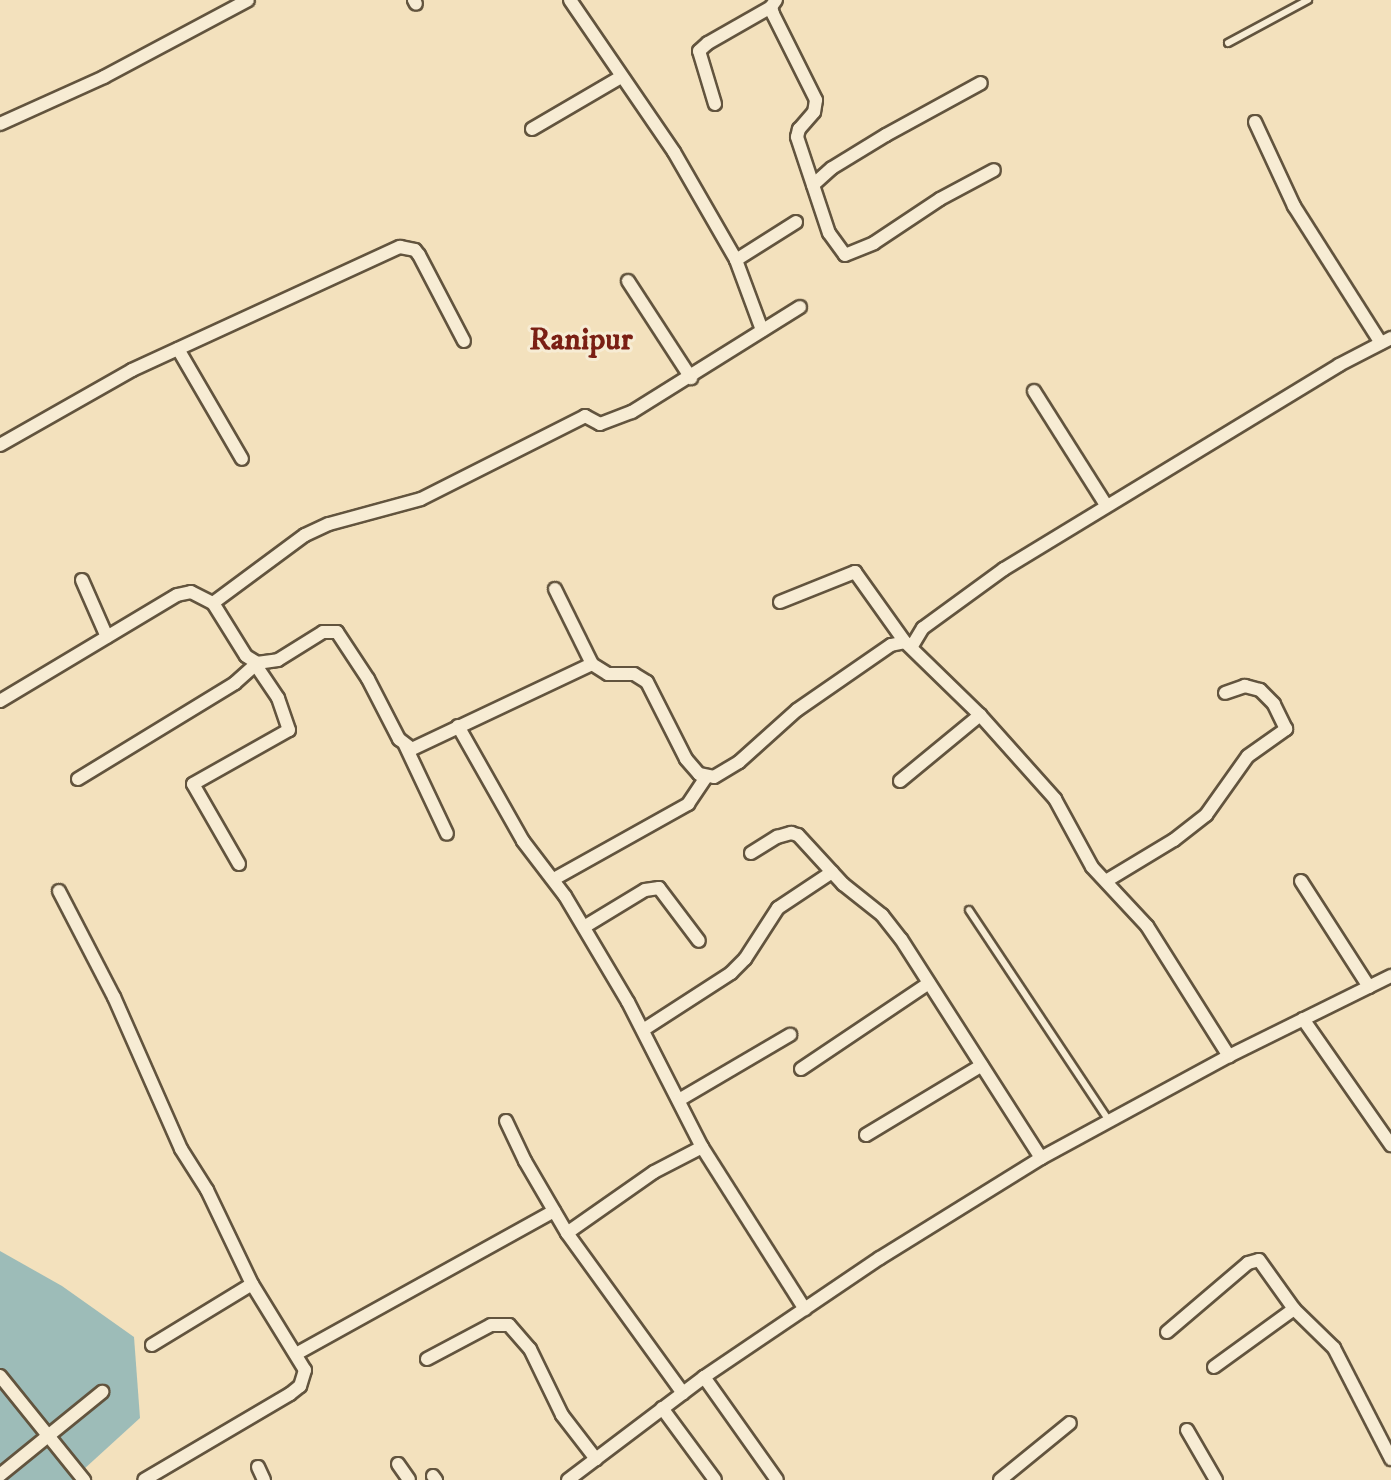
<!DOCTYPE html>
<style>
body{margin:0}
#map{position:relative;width:1391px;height:1480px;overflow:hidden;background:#f3e1bd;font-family:"IM FELL DW Pica",serif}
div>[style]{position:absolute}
.water>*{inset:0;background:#9dbcb8}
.roads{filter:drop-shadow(2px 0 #62543e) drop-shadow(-2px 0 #62543e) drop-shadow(0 2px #62543e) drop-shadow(0 -2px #62543e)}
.lane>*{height:6px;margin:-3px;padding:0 3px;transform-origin:3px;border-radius:3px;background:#f7ecd4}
.street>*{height:12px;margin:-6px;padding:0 6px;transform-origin:6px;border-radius:6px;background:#f7ecd4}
span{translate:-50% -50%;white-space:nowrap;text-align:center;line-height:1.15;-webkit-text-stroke:6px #f7ecd4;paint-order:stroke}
.district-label{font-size:32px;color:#7a1f14;font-weight:700}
</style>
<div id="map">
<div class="water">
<i style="clip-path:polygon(0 1251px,62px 1286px,134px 1337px,140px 1418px,72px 1480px,0 1480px)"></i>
</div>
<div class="roads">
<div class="lane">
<i style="left:1228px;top:43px;width:91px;rotate:-28.3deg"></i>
<i style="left:969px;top:910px;width:253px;rotate:56.4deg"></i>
</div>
<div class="street">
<i style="left:414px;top:0;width:4px;rotate:63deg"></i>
<i style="left:570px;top:0;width:184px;rotate:55.6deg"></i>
<i style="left:674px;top:152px;width:125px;rotate:60.1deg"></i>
<i style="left:736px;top:260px;width:75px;rotate:69.6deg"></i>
<i style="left:776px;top:0;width:9px;rotate:126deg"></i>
<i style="left:771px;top:7px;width:7px;rotate:74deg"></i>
<i style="left:773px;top:14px;width:96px;rotate:63.4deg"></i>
<i style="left:816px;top:100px;width:12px;rotate:99deg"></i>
<i style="left:814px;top:112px;width:23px;rotate:131deg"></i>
<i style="left:799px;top:129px;width:8px;rotate:104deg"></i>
<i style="left:797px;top:137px;width:101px;rotate:71.6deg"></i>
<i style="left:829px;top:233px;width:27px;rotate:54deg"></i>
<i style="left:845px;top:255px;width:31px;rotate:-22deg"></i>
<i style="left:874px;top:243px;width:79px;rotate:-33.7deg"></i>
<i style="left:940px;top:199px;width:61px;rotate:-28.2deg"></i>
<i style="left:715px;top:104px;width:55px;rotate:-106.8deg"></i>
<i style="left:699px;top:51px;width:12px;rotate:-42deg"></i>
<i style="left:708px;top:43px;width:73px;rotate:-29.7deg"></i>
<i style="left:1255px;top:122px;width:93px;rotate:65.1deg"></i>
<i style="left:1294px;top:206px;width:162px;rotate:57.6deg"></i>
<i style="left:0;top:124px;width:114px;rotate:-24.3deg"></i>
<i style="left:104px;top:77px;width:163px;rotate:-28.1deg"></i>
<i style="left:532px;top:129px;width:103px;rotate:-30.3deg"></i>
<i style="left:813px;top:185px;width:25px;rotate:-42deg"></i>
<i style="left:832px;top:168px;width:63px;rotate:-31.4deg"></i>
<i style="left:886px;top:135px;width:108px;rotate:-28.7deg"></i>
<i style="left:736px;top:260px;width:71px;rotate:-32.3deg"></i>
<i style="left:628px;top:281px;width:116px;rotate:57deg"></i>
<i style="left:178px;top:349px;width:127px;rotate:59.8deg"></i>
<i style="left:1034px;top:391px;width:135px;rotate:57.7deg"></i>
<i style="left:0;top:445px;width:152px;rotate:-29.6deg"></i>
<i style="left:132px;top:370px;width:295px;rotate:-24.7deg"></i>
<i style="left:400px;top:247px;width:15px;rotate:11deg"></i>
<i style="left:415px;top:250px;width:6px;rotate:51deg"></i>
<i style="left:419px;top:255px;width:97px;rotate:62.4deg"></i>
<i style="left:82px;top:580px;width:62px;rotate:66.3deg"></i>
<i style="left:555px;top:589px;width:84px;rotate:63.7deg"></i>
<i style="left:780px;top:602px;width:81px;rotate:-21.8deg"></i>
<i style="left:855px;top:572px;width:86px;rotate:54.5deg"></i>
<i style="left:213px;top:603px;width:114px;rotate:-36.5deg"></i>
<i style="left:305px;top:535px;width:26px;rotate:-25deg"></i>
<i style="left:329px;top:524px;width:95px;rotate:-15.2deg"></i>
<i style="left:421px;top:499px;width:184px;rotate:-26.8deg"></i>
<i style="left:585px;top:416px;width:17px;rotate:28deg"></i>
<i style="left:600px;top:424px;width:34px;rotate:-21deg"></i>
<i style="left:632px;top:412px;width:198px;rotate:-32deg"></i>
<i style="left:912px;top:646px;width:21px;rotate:-59deg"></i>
<i style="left:923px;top:628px;width:100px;rotate:-36.1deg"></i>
<i style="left:1004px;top:569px;width:392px;rotate:-31.3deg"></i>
<i style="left:1339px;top:365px;width:59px;rotate:-27.4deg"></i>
<i style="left:0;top:701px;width:206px;rotate:-30.9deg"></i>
<i style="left:177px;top:595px;width:14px;rotate:-12deg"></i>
<i style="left:191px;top:592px;width:25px;rotate:27deg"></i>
<i style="left:213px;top:603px;width:62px;rotate:58.1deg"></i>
<i style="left:246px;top:656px;width:13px;rotate:32deg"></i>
<i style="left:257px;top:663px;width:21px;rotate:-8deg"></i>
<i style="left:278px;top:660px;width:53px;rotate:-31.9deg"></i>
<i style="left:323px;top:632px;width:14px"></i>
<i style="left:337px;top:632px;width:56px;rotate:56.6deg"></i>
<i style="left:368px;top:679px;width:68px;rotate:62.7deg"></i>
<i style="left:399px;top:739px;width:16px;rotate:38deg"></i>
<i style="left:412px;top:749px;width:199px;rotate:-25.3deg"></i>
<i style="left:592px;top:664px;width:19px;rotate:32deg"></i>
<i style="left:608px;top:674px;width:26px"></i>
<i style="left:634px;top:674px;width:15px;rotate:32deg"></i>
<i style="left:647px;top:682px;width:86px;rotate:63.1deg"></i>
<i style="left:686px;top:759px;width:20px;rotate:49deg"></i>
<i style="left:699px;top:774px;width:15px;rotate:11deg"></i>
<i style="left:714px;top:777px;width:29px;rotate:-31deg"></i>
<i style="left:739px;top:762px;width:78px;rotate:-41.9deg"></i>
<i style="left:797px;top:710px;width:114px;rotate:-34.7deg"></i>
<i style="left:891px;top:645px;width:14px;rotate:-12deg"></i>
<i style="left:905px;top:642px;width:105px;rotate:44.2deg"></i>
<i style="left:980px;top:715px;width:113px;rotate:48.2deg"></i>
<i style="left:1055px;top:799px;width:77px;rotate:61.4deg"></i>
<i style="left:1092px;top:867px;width:81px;rotate:47deg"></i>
<i style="left:1147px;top:926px;width:154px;rotate:57.8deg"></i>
<i style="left:458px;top:726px;width:132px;rotate:60.5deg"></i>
<i style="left:523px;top:841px;width:69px;rotate:52.6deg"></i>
<i style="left:565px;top:896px;width:123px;rotate:59.3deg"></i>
<i style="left:628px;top:1002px;width:163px;rotate:63deg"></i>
<i style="left:702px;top:1147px;width:192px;rotate:57.6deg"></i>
<i style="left:405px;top:745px;width:98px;rotate:64.7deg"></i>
<i style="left:78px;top:779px;width:184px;rotate:-31.4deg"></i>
<i style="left:235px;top:683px;width:30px;rotate:-42deg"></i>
<i style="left:900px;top:781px;width:104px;rotate:-39.5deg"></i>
<i style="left:751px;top:853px;width:31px;rotate:-32deg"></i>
<i style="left:777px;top:837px;width:15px;rotate:-16deg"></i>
<i style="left:791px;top:833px;width:7px;rotate:16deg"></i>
<i style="left:798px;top:835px;width:67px;rotate:47.4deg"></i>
<i style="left:843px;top:884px;width:50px;rotate:38.5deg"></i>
<i style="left:882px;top:915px;width:31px;rotate:52deg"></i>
<i style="left:901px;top:939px;width:260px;rotate:57.4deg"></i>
<i style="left:239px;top:864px;width:92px;rotate:-119.9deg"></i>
<i style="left:193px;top:784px;width:110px;rotate:-29.4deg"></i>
<i style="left:289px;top:730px;width:34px;rotate:-109deg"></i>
<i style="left:278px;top:698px;width:40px;rotate:-124deg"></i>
<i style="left:554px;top:879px;width:154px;rotate:-29.2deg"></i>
<i style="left:688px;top:804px;width:32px;rotate:-56deg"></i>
<i style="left:1106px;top:881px;width:79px;rotate:-31.1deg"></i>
<i style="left:1174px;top:840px;width:41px;rotate:-38deg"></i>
<i style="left:1206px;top:815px;width:72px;rotate:-54.6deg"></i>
<i style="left:1248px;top:756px;width:47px;rotate:-35.4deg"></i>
<i style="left:1286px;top:729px;width:28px;rotate:-116deg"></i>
<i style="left:1274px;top:704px;width:20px;rotate:-135deg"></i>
<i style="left:1260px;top:690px;width:16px;rotate:-165deg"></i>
<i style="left:1245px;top:686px;width:21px;rotate:161deg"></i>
<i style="left:1301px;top:881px;width:126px;rotate:57.3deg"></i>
<i style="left:59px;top:891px;width:119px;rotate:62.6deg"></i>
<i style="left:114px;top:997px;width:166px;rotate:66.2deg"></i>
<i style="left:181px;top:1149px;width:49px;rotate:57.6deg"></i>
<i style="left:207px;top:1190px;width:104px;rotate:64.4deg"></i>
<i style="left:252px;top:1284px;width:101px;rotate:58.4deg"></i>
<i style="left:305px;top:1370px;width:17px;rotate:107deg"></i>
<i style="left:300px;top:1386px;width:13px;rotate:141deg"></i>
<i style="left:290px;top:1394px;width:169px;rotate:149.5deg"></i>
<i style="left:584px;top:927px;width:71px;rotate:-31.2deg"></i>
<i style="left:645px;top:890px;width:14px;rotate:-8deg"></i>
<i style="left:659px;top:888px;width:66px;rotate:53deg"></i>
<i style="left:1303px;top:1019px;width:154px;rotate:55.1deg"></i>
<i style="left:643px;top:1030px;width:105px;rotate:-32.9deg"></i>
<i style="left:731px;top:973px;width:20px;rotate:-45deg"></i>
<i style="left:745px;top:959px;width:61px;rotate:-57.1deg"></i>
<i style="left:778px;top:908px;width:65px;rotate:-33.7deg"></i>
<i style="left:801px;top:1069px;width:154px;rotate:-33.9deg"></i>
<i style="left:679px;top:1100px;width:129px;rotate:-30.4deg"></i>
<i style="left:506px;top:1121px;width:44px;rotate:64.6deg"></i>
<i style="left:525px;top:1161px;width:83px;rotate:59.7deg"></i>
<i style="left:567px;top:1233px;width:198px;rotate:54.1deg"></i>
<i style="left:866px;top:1135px;width:135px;rotate:-31.1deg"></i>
<i style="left:567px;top:1233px;width:106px;rotate:-35deg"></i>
<i style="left:654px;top:1172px;width:54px;rotate:-27.5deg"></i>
<i style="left:1167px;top:1332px;width:106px;rotate:-40.4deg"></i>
<i style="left:1248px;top:1263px;width:11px;rotate:-15deg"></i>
<i style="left:1259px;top:1260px;width:60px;rotate:54.5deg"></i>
<i style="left:1294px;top:1309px;width:56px;rotate:44.3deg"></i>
<i style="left:1334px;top:1348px;width:125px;rotate:62.8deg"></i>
<i style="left:152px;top:1345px;width:117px;rotate:-31.4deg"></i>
<i style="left:296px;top:1354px;width:295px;rotate:-29deg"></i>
<i style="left:427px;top:1359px;width:72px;rotate:-28deg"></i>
<i style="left:491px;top:1325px;width:18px"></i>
<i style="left:509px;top:1325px;width:32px;rotate:49deg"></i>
<i style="left:530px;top:1349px;width:73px;rotate:64.1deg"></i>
<i style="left:562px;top:1415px;width:56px;rotate:52.3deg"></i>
<i style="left:1214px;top:1367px;width:99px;rotate:-35.9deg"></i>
<i style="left:0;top:1376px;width:134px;rotate:51.1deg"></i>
<i style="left:704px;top:1377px;width:126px;rotate:54.7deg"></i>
<i style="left:662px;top:1408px;width:89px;rotate:53.6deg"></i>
<i style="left:1187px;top:1430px;width:58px;rotate:59.9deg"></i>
<i style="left:398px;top:1464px;width:19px;rotate:55deg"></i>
<i style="left:258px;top:1467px;width:14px;rotate:65deg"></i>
<i style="left:0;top:1475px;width:132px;rotate:-39.1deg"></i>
<i style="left:433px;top:1476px;width:5px;rotate:53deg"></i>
<i style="left:568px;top:1480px;width:171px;rotate:-37.1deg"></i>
<i style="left:704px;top:1377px;width:212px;rotate:-34.1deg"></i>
<i style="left:880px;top:1258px;width:190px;rotate:-31.8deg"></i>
<i style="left:1041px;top:1158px;width:214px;rotate:-28.5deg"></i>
<i style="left:1229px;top:1056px;width:181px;rotate:-26.3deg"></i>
<i style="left:1000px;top:1480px;width:90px;rotate:-39.2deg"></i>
</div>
</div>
<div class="district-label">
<span style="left:581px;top:340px">Ranipur</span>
</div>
</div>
